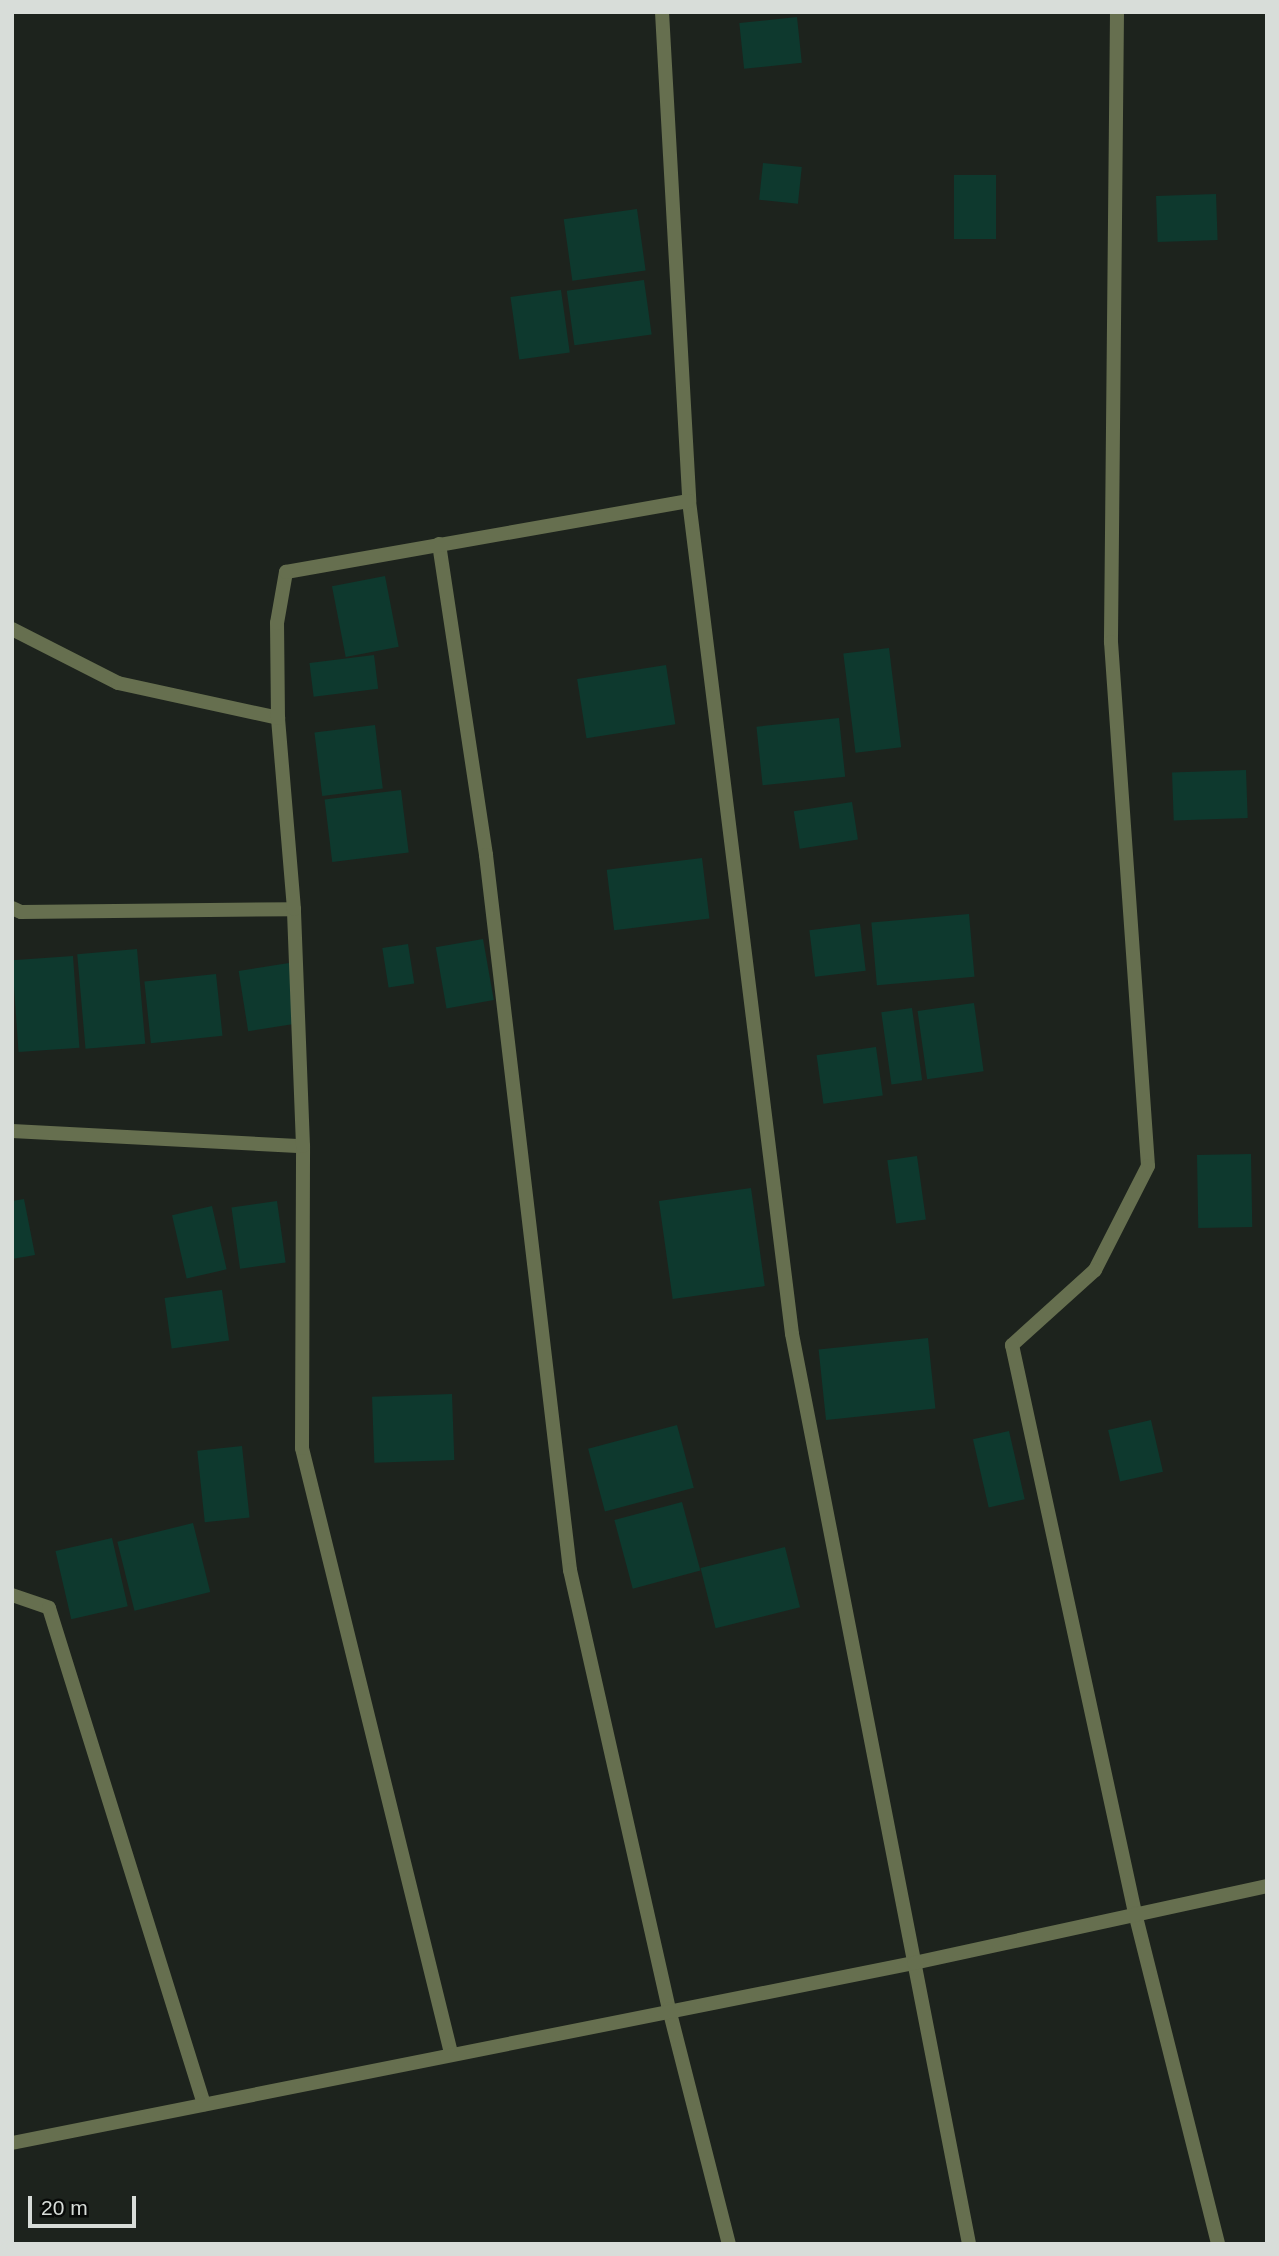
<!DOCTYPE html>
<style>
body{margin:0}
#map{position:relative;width:1279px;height:2256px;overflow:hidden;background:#1d231d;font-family:Helvetica,sans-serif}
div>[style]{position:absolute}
.building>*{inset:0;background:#0e392e;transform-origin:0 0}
.street>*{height:14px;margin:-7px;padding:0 7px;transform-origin:7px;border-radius:7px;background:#666f4f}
span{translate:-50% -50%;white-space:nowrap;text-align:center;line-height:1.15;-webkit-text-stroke:7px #090b09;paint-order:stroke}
.frame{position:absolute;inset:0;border:14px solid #d8ddd9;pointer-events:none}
.scale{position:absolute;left:28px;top:2196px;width:108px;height:32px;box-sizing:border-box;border:4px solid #d8ddd9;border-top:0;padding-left:9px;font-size:21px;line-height:24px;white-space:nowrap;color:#d8ddd9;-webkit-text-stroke:5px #090b09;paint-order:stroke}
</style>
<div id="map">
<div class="building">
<i style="left:797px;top:17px;width:46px;height:58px;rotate:84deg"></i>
<i style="left:763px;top:163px;width:39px;height:37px;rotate:6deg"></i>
<i style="left:954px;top:175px;width:42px;height:64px"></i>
<i style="left:1216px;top:194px;width:46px;height:60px;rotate:88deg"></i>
<i style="left:637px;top:209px;width:62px;height:74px;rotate:82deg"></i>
<i style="left:644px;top:280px;width:55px;height:78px;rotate:82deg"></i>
<i style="left:561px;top:290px;width:63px;height:51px;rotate:82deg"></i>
<i style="left:385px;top:576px;width:72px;height:54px;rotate:79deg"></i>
<i style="left:889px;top:648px;width:100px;height:46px;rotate:83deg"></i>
<i style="left:374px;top:655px;width:34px;height:65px;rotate:83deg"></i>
<i style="left:666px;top:665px;width:60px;height:90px;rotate:81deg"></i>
<i style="left:839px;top:718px;width:59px;height:83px;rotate:84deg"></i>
<i style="left:375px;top:725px;width:64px;height:61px;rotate:83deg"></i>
<i style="left:1246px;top:770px;width:48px;height:74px;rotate:88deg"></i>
<i style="left:401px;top:790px;width:63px;height:77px;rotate:83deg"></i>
<i style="left:852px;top:802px;width:38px;height:59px;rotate:81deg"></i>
<i style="left:702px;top:858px;width:61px;height:96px;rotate:83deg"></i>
<i style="left:969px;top:914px;width:63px;height:98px;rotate:85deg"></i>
<i style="left:860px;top:924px;width:47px;height:51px;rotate:83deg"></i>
<i style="left:483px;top:939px;width:62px;height:48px;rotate:80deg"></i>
<i style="left:408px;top:944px;width:40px;height:26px;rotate:81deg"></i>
<i style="left:137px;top:949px;width:95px;height:60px;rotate:85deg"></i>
<i style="left:73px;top:956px;width:92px;height:61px;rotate:86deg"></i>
<i style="left:289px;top:963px;width:61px;height:51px;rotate:81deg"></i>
<i style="left:216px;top:974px;width:62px;height:72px;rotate:84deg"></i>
<i style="left:974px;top:1003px;width:69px;height:57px;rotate:82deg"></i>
<i style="left:912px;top:1008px;width:73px;height:31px;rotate:82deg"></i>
<i style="left:876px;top:1047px;width:49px;height:60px;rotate:82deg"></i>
<i style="left:1251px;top:1154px;width:73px;height:54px;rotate:89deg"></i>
<i style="left:917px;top:1156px;width:64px;height:30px;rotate:82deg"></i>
<i style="left:751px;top:1188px;width:99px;height:93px;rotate:82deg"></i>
<i style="clip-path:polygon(24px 1199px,35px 1255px,12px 1259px,12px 1201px)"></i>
<i style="left:277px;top:1201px;width:62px;height:46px;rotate:82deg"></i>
<i style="left:212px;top:1206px;width:65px;height:41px;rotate:77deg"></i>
<i style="left:222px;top:1290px;width:51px;height:58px;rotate:82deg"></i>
<i style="left:928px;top:1338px;width:71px;height:110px;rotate:84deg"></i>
<i style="left:452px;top:1394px;width:66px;height:80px;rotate:88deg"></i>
<i style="left:1151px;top:1420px;width:53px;height:44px;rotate:77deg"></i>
<i style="left:677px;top:1425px;width:65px;height:92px;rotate:75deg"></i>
<i style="left:1009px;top:1431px;width:70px;height:37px;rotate:77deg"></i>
<i style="left:242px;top:1446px;width:72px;height:45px;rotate:84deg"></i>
<i style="left:682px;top:1502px;width:71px;height:70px;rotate:75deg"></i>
<i style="left:193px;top:1523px;width:71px;height:78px;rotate:76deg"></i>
<i style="left:112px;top:1538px;width:70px;height:58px;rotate:77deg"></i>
<i style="left:785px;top:1547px;width:62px;height:87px;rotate:76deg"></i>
</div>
<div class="street">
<i style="left:662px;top:12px;width:490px;rotate:86.8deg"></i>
<i style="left:689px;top:501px;width:839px;rotate:82.95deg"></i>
<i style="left:792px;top:1334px;width:927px;rotate:78.99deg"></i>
<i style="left:1117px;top:12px;width:630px;rotate:90.55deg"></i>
<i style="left:1111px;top:642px;width:525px;rotate:85.96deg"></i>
<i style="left:1148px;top:1166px;width:117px;rotate:117deg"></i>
<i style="left:1095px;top:1270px;width:112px;rotate:137.9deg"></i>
<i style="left:1012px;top:1345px;width:581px;rotate:77.78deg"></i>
<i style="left:1135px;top:1913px;width:341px;rotate:75.9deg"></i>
<i style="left:439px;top:544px;width:315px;rotate:81.4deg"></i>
<i style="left:486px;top:855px;width:720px;rotate:83.3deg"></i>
<i style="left:570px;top:1570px;width:450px;rotate:77.3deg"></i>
<i style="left:669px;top:2009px;width:243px;rotate:75.7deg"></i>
<i style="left:12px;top:629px;width:119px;rotate:27deg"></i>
<i style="left:118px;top:683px;width:164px;rotate:12.3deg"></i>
<i style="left:12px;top:908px;width:10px;rotate:24deg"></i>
<i style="left:21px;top:912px;width:273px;rotate:-0.6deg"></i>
<i style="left:12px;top:1131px;width:291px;rotate:3deg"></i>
<i style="left:12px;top:1595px;width:39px;rotate:19deg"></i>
<i style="left:49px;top:1608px;width:520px;rotate:72.65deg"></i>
<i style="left:451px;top:2053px;width:623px;rotate:-103.84deg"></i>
<i style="left:302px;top:1448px;width:302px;rotate:-89.8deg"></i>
<i style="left:303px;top:1146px;width:237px;rotate:-92.2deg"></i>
<i style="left:294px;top:909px;width:192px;rotate:-94.8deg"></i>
<i style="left:278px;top:718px;width:95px;rotate:-90.6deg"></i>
<i style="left:277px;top:623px;width:52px;rotate:-80deg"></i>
<i style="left:286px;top:572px;width:409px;rotate:-10deg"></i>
<i style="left:12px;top:2143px;width:920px;rotate:-11.29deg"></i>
<i style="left:914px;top:1963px;width:361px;rotate:-12.3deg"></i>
</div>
<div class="frame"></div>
<div class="scale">20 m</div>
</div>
